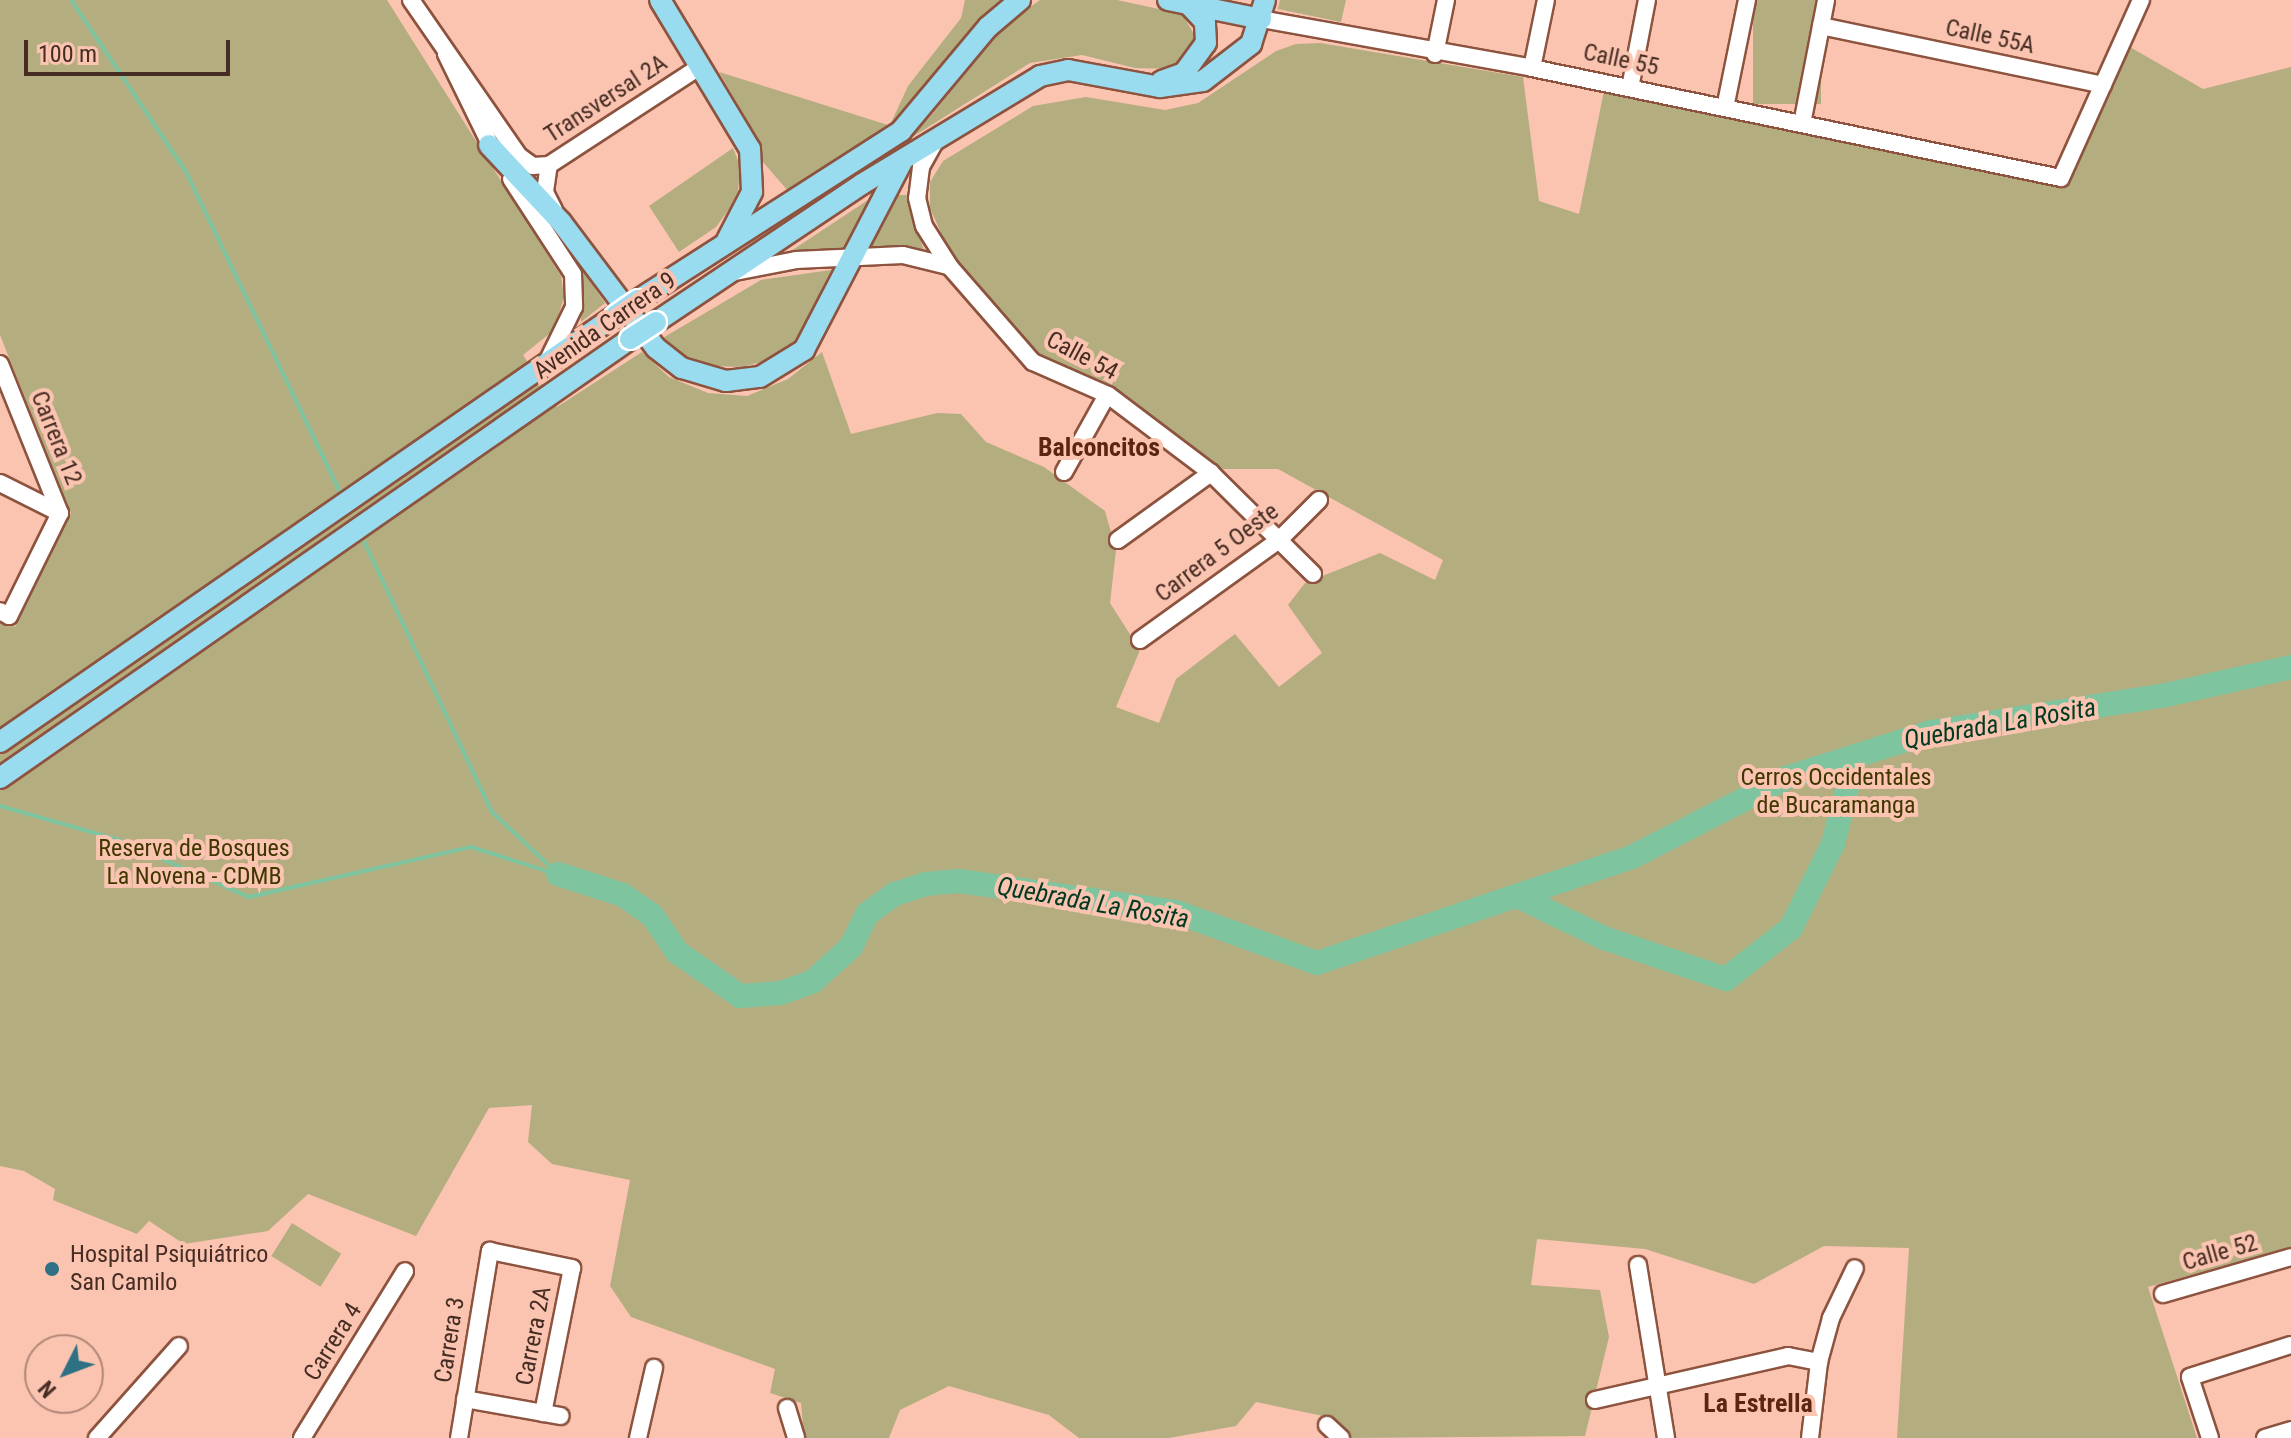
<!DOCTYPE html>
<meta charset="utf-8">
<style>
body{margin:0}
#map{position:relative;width:2291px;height:1438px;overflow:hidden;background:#fac4b1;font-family:"Roboto Condensed",sans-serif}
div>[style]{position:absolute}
.green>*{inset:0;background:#b4ad80;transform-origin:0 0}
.stream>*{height:4px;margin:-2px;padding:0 2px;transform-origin:2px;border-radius:2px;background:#7ec49f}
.river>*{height:24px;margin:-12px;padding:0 12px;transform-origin:12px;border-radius:12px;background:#7ec49f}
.roads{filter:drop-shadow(2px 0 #8d533e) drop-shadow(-2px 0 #8d533e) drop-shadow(0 2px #8d533e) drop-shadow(0 -2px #8d533e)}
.minor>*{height:16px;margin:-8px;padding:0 8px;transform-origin:8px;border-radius:8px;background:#fff}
.major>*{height:20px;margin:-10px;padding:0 10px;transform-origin:10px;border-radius:10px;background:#99dcf0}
.bridges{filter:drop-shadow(2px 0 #fff) drop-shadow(-2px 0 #fff) drop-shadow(0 2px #fff) drop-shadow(0 -2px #fff)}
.major-bridge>*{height:20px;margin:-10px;padding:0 10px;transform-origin:10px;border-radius:10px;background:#99dcf0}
.dots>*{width:22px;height:22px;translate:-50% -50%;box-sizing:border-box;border:4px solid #fac4b1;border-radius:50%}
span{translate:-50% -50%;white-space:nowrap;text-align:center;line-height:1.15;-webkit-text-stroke:8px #fac4b1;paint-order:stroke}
.street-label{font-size:24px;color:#462c23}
.park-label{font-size:24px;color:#3f3700}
.poi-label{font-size:24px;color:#462c23}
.left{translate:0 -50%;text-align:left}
.neighbourhood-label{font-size:26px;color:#5a2511;font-weight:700}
.water-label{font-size:26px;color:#003a23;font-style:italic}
.north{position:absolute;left:24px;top:1334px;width:80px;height:80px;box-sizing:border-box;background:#fac4b1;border:2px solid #b28778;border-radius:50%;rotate:228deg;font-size:22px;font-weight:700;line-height:32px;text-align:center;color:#462c23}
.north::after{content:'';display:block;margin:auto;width:28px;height:36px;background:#2f7184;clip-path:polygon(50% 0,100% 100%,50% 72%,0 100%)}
.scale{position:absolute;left:24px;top:40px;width:206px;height:36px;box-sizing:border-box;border:4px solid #462c23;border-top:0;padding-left:10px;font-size:24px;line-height:28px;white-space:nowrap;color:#462c23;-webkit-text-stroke:6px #fac4b1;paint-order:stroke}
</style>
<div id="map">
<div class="green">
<i style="clip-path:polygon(0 0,387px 0,561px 276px,564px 297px,554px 330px,523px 355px,557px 407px,642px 352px,669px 377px,708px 393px,747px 396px,788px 379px,822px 352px,851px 434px,937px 413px,961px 414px,986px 442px,1044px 467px,1105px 511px,1116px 550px,1110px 603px,1140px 650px,1116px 707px,1159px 723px,1176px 679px,1235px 634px,1279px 687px,1322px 653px,1288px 605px,1305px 583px,1380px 553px,1435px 580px,1443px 560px,1278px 469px,1219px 469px,1103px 381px,1039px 356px,950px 253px,930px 208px,930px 182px,943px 161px,1033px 106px,1086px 97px,1165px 110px,1198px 103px,1276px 51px,1296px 44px,1320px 43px,1523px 77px,1539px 201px,1579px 214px,1604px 91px,2066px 186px,2130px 47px,2203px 89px,2291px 67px,2291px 1247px,2148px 1287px,2197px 1438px,1897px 1438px,1909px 1248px,1824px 1246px,1754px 1284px,1645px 1249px,1537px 1239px,1531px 1285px,1600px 1290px,1609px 1337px,1585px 1436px,1348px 1438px,1328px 1417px,1256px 1402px,1236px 1426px,1169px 1438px,1079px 1438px,1049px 1415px,949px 1386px,900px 1410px,889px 1438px,804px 1438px,801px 1403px,770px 1393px,775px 1369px,631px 1317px,610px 1286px,630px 1180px,552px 1164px,528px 1142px,532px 1105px,489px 1108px,416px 1236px,308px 1194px,268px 1231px,184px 1244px,149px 1221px,137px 1234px,53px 1200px,55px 1189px,24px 1171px,0 1166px,0 620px,15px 627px,71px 513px,0 335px)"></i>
<i style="clip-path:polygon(965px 0,1001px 0,890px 125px,908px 86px,961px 18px)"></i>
<i style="clip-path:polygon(1040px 0,1117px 0,1182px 14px,1197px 39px,1176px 69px,1135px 68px,1082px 55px,1030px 63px,895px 148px,929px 118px,1004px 26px)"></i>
<i style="clip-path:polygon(1280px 0,1346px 0,1341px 22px,1278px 9px)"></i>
<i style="left:1753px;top:0;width:68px;height:104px"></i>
<i style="clip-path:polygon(719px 72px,888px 125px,788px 191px,763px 162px,747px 120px)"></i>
<i style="clip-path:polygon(733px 148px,740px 166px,738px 191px,729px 209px,716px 227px,679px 252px,649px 206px)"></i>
<i style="clip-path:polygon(893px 195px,907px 195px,924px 251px,867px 250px)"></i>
<i style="clip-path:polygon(874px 196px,846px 252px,791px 251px)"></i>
<i style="clip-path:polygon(545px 217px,605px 303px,581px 322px,580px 276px)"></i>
<i style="clip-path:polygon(831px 270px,798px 339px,773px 359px,742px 367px,708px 366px,677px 354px,661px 339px,761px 280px)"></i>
<i style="left:292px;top:1223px;width:58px;height:39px;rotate:32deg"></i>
</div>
<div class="stream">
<i style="left:71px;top:0;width:205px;rotate:56.2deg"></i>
<i style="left:185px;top:170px;width:365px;rotate:64.3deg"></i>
<i style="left:361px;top:535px;width:306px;rotate:64.7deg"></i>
<i style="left:492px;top:812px;width:91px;rotate:43.2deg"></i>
<i style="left:0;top:806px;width:124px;rotate:15.9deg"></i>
<i style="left:119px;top:840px;width:142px;rotate:23.7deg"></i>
<i style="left:249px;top:897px;width:228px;rotate:-12.7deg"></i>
<i style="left:471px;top:847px;width:89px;rotate:17.6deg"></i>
</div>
<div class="river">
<i style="left:558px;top:874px;width:68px;rotate:17.9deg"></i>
<i style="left:623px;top:895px;width:35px;rotate:35deg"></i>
<i style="left:652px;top:915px;width:45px;rotate:56deg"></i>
<i style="left:677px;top:952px;width:77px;rotate:34.9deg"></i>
<i style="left:740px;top:996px;width:41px;rotate:-4.2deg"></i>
<i style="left:781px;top:993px;width:33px;rotate:-20deg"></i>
<i style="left:812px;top:982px;width:52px;rotate:-41.9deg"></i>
<i style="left:851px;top:947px;width:37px;rotate:-64deg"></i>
<i style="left:867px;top:914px;width:34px;rotate:-36deg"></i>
<i style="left:895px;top:894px;width:32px;rotate:-18deg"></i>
<i style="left:925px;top:884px;width:34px;rotate:-5deg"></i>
<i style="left:959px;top:881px;width:219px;rotate:8.1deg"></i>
<i style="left:1176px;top:912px;width:150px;rotate:19.9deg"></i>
<i style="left:1317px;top:963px;width:332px;rotate:-18.6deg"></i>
<i style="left:1632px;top:857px;width:173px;rotate:-27.2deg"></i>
<i style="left:1786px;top:778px;width:152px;rotate:-17.6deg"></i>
<i style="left:1931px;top:732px;width:238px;rotate:-8.9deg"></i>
<i style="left:2166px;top:695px;width:128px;rotate:-12.6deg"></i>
<i style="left:1517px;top:896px;width:97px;rotate:25.8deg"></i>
<i style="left:1604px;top:938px;width:129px;rotate:18.6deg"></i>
<i style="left:1726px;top:979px;width:83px;rotate:-38.1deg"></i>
<i style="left:1791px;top:928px;width:94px;rotate:-63.4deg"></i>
<i style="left:1833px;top:844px;width:91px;rotate:-76deg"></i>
</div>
<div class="roads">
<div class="minor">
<i style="left:411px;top:0;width:190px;rotate:55.3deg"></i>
<i style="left:519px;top:156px;width:17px;rotate:36deg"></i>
<i style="left:533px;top:166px;width:16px;rotate:-4deg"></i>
<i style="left:1261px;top:19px;width:275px;rotate:10.2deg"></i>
<i style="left:1532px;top:68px;width:540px;rotate:11.75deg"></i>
<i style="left:2061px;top:178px;width:195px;rotate:-65.8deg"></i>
<i style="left:1821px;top:26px;width:288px;rotate:11.8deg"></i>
<i style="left:446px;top:54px;width:109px;rotate:63.9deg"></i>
<i style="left:1435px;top:54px;width:55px;rotate:-78.5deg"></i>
<i style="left:1532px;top:68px;width:69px;rotate:-78.4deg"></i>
<i style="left:1630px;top:88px;width:90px;rotate:-79.1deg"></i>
<i style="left:1725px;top:108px;width:110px;rotate:-78.5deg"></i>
<i style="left:1802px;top:124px;width:126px;rotate:-79deg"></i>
<i style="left:937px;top:138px;width:33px;rotate:119deg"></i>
<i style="left:921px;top:167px;width:31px;rotate:97deg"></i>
<i style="left:917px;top:198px;width:29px;rotate:76deg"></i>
<i style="left:924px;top:226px;width:49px;rotate:57.6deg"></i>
<i style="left:950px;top:267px;width:126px;rotate:48.9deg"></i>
<i style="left:1033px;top:362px;width:82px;rotate:23.7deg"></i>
<i style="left:1108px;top:395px;width:128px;rotate:37deg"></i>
<i style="left:1210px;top:472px;width:145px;rotate:44.7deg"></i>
<i style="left:511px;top:179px;width:113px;rotate:56.9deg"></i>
<i style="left:573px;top:274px;width:33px;rotate:88deg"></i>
<i style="left:574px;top:307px;width:61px;rotate:116.1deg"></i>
<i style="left:554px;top:210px;width:20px;rotate:-117deg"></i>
<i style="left:545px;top:192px;width:27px;rotate:-82deg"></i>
<i style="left:549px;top:165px;width:181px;rotate:-33.1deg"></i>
<i style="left:735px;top:272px;width:62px;rotate:-11.1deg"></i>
<i style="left:796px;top:260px;width:107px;rotate:-2.7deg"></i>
<i style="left:903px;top:255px;width:46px;rotate:13.7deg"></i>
<i style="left:0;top:364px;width:161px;rotate:68.1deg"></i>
<i style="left:60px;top:513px;width:115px;rotate:116.3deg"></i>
<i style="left:9px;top:616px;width:10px;rotate:-151deg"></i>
<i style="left:1064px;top:472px;width:88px;rotate:-60.8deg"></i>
<i style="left:0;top:483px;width:67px;rotate:26.6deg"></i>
<i style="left:1118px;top:540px;width:115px;rotate:-35.8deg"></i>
<i style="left:1140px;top:640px;width:170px;rotate:-35.7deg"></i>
<i style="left:1278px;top:541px;width:58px;rotate:-45deg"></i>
<i style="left:1638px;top:1265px;width:175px;rotate:80.8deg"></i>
<i style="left:2163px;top:1294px;width:133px;rotate:-16.1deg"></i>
<i style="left:465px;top:1399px;width:97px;rotate:10.1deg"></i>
<i style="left:1595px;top:1400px;width:198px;rotate:-12.8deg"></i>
<i style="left:1788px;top:1356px;width:32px;rotate:11deg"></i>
<i style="left:787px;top:1408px;width:31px;rotate:73deg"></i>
<i style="left:1327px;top:1425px;width:19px;rotate:43deg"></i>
<i style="left:97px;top:1438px;width:123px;rotate:-48.3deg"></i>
<i style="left:302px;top:1438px;width:196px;rotate:-58.3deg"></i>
<i style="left:459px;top:1438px;width:190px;rotate:-80.6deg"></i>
<i style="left:490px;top:1251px;width:84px;rotate:11.7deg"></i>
<i style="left:572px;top:1268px;width:148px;rotate:101.3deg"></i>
<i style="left:638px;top:1438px;width:72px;rotate:-77.1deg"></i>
<i style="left:1810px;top:1438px;width:77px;rotate:-83.2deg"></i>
<i style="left:1819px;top:1362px;width:46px;rotate:-74.7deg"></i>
<i style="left:1831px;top:1318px;width:55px;rotate:-64.4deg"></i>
<i style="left:2210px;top:1438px;width:64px;rotate:-108.2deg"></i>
<i style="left:2190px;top:1377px;width:106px;rotate:-17.6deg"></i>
<i style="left:2265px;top:1438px;width:27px;rotate:-17deg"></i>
</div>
<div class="major">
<i style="left:660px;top:0;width:174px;rotate:58.9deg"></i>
<i style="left:750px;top:149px;width:43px;rotate:87.3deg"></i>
<i style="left:752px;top:192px;width:54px;rotate:117.5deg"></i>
<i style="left:1168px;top:0;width:95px;rotate:11.5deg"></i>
<i style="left:1162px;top:81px;width:23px;rotate:-20deg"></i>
<i style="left:1184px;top:73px;width:37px;rotate:-54deg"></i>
<i style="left:1206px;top:43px;width:21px;rotate:-93deg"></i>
<i style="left:1205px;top:22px;width:25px;rotate:-133deg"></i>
<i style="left:489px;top:145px;width:105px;rotate:46.9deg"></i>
<i style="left:561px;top:222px;width:158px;rotate:53deg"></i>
<i style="left:656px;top:348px;width:33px;rotate:38deg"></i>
<i style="left:682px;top:368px;width:46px;rotate:16.5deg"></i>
<i style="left:726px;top:381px;width:34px;rotate:-7deg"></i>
<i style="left:760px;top:377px;width:52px;rotate:-31.5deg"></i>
<i style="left:804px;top:350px;width:212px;rotate:-62.5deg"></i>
<i style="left:638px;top:300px;width:313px;rotate:-32.7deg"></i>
<i style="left:901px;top:131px;width:136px;rotate:-50.1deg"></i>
<i style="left:988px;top:27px;width:42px;rotate:-40.2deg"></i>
<i style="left:656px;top:322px;width:248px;rotate:-33.8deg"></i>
<i style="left:862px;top:184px;width:208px;rotate:-31.2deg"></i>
<i style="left:1040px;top:76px;width:29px;rotate:-12deg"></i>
<i style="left:1068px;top:70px;width:94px;rotate:10.5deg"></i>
<i style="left:1160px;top:87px;width:43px;rotate:-7.9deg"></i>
<i style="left:1203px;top:81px;width:61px;rotate:-37.6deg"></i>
<i style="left:1251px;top:44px;width:46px;rotate:-72.3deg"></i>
<i style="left:0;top:742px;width:748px;rotate:-34.71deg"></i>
<i style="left:0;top:778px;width:768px;rotate:-34.87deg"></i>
</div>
</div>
<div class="bridges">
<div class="major-bridge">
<i style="left:615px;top:316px;width:28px;rotate:-35deg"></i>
<i style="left:630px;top:339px;width:31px;rotate:-33deg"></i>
</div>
</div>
<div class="dots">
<i style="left:52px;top:1269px;background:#2f7184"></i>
</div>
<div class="street-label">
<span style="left:1990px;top:37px;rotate:12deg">Calle 55A</span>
<span style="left:1621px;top:60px;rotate:12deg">Calle 55</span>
<span style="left:606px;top:99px;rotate:-33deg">Transversal 2A</span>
<span style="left:605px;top:326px;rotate:-35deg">Avenida Carrera 9</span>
<span style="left:1082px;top:356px;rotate:28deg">Calle 54</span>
<span style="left:56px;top:438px;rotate:68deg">Carrera 12</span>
<span style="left:1217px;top:553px;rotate:-37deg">Carrera 5 Oeste</span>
<span style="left:2220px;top:1253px;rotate:-16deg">Calle 52</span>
<span style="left:534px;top:1336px;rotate:-79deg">Carrera 2A</span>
<span style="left:450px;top:1340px;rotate:-81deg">Carrera 3</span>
<span style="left:333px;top:1342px;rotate:-58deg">Carrera 4</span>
</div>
<div class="park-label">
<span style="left:1836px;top:792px">Cerros Occidentales<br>de Bucaramanga</span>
<span style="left:194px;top:863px">Reserva de Bosques<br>La Novena - CDMB</span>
</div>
<div class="poi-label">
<span class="left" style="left:70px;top:1269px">Hospital Psiquiátrico<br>San Camilo</span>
</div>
<div class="neighbourhood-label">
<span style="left:1099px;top:448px">Balconcitos</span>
<span style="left:1758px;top:1404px">La Estrella</span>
</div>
<div class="water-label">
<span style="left:2000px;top:724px;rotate:-10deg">Quebrada La Rosita</span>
<span style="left:1093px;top:903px;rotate:10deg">Quebrada La Rosita</span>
</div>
<div class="north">N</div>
<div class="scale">100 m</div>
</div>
